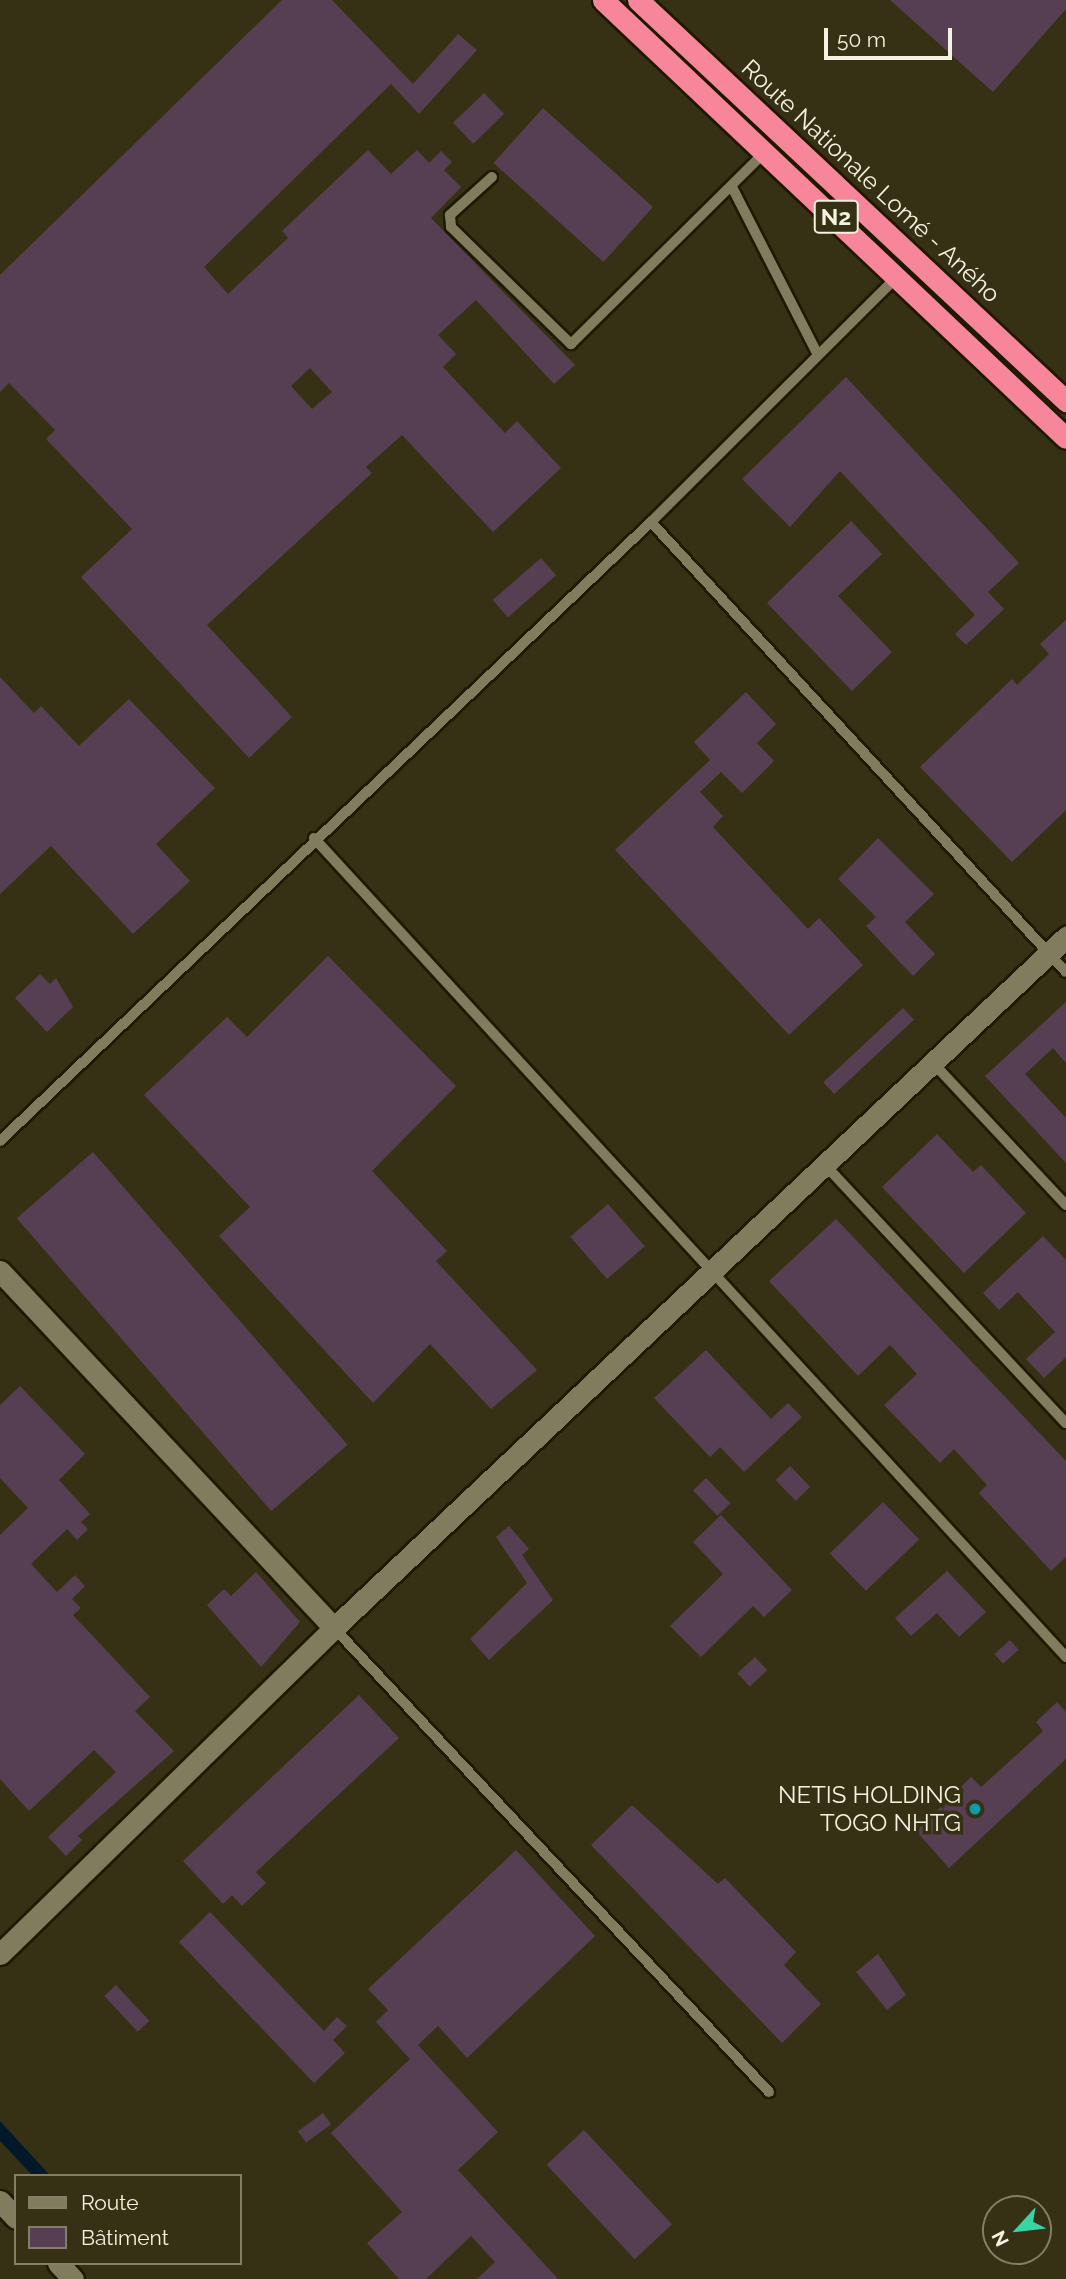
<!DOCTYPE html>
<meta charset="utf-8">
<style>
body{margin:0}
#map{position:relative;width:1066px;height:2279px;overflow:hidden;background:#363115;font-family:Raleway,sans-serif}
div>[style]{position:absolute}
.water>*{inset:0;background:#031829}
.building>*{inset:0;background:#563f52;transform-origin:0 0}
.roads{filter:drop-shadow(2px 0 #1e1900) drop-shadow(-2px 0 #1e1900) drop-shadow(0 2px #1e1900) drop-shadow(0 -2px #1e1900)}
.lane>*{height:10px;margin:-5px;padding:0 5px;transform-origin:5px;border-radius:5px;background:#827c5e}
.street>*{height:21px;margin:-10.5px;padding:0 10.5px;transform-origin:10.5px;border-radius:10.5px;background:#827c5e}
.highway>*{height:21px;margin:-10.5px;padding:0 10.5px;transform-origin:10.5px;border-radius:10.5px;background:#f8869b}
.dots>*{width:19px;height:19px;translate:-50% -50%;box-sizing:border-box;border:4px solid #363115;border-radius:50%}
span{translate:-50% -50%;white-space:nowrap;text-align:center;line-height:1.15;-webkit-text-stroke:7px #363115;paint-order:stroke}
.shield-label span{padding:2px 5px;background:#363115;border:2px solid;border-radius:5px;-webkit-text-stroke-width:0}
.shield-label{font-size:23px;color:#f4f2e1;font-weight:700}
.street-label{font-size:24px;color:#f4f2e1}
.poi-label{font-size:24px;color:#f4f2e1}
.right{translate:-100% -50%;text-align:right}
.legend{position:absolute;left:14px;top:2174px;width:228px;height:91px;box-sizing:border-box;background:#363115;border:2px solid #827e67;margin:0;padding:9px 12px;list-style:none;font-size:21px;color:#f4f2e1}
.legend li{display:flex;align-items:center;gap:14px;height:35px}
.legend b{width:35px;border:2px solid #827e67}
.north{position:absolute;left:982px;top:2195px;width:70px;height:70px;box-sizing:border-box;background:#363115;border:2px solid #827e67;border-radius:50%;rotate:243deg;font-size:19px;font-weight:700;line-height:28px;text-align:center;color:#f4f2e1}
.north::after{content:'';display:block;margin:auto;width:24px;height:32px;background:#39d4a5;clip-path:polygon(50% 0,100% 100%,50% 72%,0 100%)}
.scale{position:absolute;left:824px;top:28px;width:128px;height:32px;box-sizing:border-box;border:4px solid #f4f2e1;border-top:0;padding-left:9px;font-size:21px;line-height:24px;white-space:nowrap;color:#f4f2e1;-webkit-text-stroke:5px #363115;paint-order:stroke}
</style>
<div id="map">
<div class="water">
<i style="clip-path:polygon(0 2121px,46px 2171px,50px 2176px,33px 2176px,0 2141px)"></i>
</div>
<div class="building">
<i style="clip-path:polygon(evenodd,282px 0,332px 0,413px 84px,458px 34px,477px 50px,419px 114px,391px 84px,204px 267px,228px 294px,288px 238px,282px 231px,368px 150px,391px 174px,417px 150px,429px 163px,441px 151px,452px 162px,444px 170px,461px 187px,431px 218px,575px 365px,554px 384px,476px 300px,438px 335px,456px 354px,443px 367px,505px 433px,517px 421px,561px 468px,493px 532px,402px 435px,366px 467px,372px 473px,207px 625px,292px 717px,249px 758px,81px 577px,132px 529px,46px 439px,55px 430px,9px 383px,0 392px,0 275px,282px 0,310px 368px,332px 392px,312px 409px,291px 386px,310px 368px)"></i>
<i style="clip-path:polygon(890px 0,1066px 0,1066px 9px,993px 92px)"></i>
<i style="left:484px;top:93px;width:29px;height:43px;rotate:46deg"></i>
<i style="left:543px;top:108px;width:148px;height:74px;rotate:42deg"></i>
<i style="clip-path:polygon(846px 377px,1019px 563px,988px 592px,1004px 609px,966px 645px,955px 634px,975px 615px,840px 471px,790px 527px,742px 479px)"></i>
<i style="clip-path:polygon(851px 521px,882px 554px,838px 596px,892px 652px,852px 691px,767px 603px)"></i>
<i style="left:541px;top:558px;width:23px;height:64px;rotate:49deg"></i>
<i style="clip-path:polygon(1066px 620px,1066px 810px,1012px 862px,920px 767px,1012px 679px,1017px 685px,1049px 654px,1040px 644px)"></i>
<i style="clip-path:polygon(0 677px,34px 713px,41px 706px,79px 746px,129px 699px,215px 788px,156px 844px,190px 881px,133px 934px,51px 846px,0 894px)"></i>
<i style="clip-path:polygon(746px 692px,776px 724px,757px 743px,774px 761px,742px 793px,721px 772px,700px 792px,723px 816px,713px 827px,808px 929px,819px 918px,863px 965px,789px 1035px,615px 850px,710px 760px,694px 742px)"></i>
<i style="clip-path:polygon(878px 838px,934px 894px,905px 922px,935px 954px,913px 976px,866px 926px,876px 917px,838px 879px)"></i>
<i style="clip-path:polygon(328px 956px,456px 1086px,372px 1171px,447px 1251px,436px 1261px,537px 1370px,491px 1409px,430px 1344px,373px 1403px,219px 1236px,250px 1207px,144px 1095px,227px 1017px,247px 1037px)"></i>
<i style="clip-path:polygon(40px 974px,50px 984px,56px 978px,73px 1007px,47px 1032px,15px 998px)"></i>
<i style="clip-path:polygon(1066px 1002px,1066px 1063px,1053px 1048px,1025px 1074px,1066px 1118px,1066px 1163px,985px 1076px)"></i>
<i style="left:903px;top:1008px;width:16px;height:109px;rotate:47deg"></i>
<i style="clip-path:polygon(937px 1134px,973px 1172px,981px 1165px,1026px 1213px,964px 1273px,882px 1187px)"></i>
<i style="left:93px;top:1152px;width:388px;height:101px;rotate:49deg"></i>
<i style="left:608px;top:1204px;width:56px;height:50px;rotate:49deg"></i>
<i style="clip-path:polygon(836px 1219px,1066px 1461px,1066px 1557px,1051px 1571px,979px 1493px,987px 1485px,954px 1449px,940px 1463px,884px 1405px,917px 1374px,890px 1345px,858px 1376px,769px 1281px)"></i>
<i style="clip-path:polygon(1043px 1236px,1066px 1260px,1066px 1357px,1044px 1378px,1026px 1359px,1055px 1332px,1018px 1292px,999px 1310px,983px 1293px)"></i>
<i style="clip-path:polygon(706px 1350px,771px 1419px,788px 1403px,802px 1417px,744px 1472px,720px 1447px,710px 1457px,654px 1398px)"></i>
<i style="clip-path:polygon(20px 1386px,85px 1454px,59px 1480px,90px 1514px,81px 1522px,88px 1529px,77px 1540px,67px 1529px,31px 1564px,57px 1592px,75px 1575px,85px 1586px,72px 1599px,81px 1608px,73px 1615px,150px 1697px,135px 1711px,174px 1751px,78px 1836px,82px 1840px,66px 1856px,48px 1837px,116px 1772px,94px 1750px,29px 1811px,0 1779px,0 1535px,28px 1508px,0 1478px,0 1405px)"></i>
<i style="left:790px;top:1466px;width:29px;height:20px;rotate:46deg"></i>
<i style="left:706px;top:1478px;width:35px;height:18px;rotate:46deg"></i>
<i style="left:883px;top:1502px;width:52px;height:74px;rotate:46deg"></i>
<i style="clip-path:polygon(721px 1515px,792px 1590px,764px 1617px,753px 1606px,701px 1657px,670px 1626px,723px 1574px,693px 1542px)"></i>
<i style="clip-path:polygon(509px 1526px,529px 1549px,522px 1555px,553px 1600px,489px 1660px,470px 1639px,527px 1583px,496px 1537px)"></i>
<i style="clip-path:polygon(947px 1571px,986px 1612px,959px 1637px,937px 1613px,911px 1636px,895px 1618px)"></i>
<i style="clip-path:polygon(256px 1572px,300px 1622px,261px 1667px,207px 1605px,224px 1589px,231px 1596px)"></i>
<i style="left:1010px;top:1640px;width:13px;height:21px;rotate:48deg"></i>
<i style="left:755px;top:1657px;width:18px;height:24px;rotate:47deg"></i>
<i style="clip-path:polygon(359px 1695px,399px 1738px,256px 1872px,266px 1883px,242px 1906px,232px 1895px,223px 1904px,183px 1861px)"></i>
<i style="clip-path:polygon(1057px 1702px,1066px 1712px,1066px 1759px,949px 1868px,916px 1831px,971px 1777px,981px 1787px,1043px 1731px,1036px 1722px)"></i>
<i style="clip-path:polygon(632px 1805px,718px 1884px,725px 1878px,796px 1952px,784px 1965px,821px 2004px,782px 2043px,591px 1845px)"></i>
<i style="clip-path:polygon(516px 1850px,595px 1936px,467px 2058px,438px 2026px,418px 2045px,498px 2132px,458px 2170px,558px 2279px,477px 2279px,495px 2262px,471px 2236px,426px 2279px,399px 2279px,367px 2243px,402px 2212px,331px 2133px,410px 2059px,376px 2022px,388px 2010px,368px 1989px)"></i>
<i style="clip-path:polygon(210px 1912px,324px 2031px,337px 2017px,347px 2026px,333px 2040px,345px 2053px,314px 2083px,179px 1942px)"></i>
<i style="clip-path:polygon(878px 1954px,906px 1995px,887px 2010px,856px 1972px)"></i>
<i style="left:116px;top:1985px;width:49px;height:16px;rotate:47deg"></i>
<i style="left:323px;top:2113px;width:14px;height:31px;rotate:54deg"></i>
<i style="left:584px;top:2130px;width:129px;height:51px;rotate:47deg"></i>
</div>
<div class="roads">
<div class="lane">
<i style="left:492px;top:177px;width:57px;rotate:137.9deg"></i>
<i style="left:450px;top:215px;width:12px;rotate:85deg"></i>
<i style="left:451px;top:227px;width:168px;rotate:44.3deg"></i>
<i style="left:571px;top:344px;width:273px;rotate:-44.7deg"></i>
<i style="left:733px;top:189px;width:182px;rotate:62.9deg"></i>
<i style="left:651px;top:522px;width:612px;rotate:47.32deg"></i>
<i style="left:314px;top:838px;width:1112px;rotate:47.44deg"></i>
<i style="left:934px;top:1064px;width:193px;rotate:46.9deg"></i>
<i style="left:0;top:1141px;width:898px;rotate:-43.56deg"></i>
<i style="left:651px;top:522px;width:349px;rotate:-44.9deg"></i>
<i style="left:827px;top:1167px;width:350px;rotate:47deg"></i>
<i style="left:334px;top:1628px;width:636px;rotate:46.85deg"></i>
</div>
<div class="street">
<i style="left:0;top:1271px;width:489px;rotate:46.9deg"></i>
<i style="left:0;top:1954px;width:467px;rotate:-44.3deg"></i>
<i style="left:334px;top:1628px;width:1007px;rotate:-43.35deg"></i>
<i style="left:0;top:2201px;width:23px;rotate:47deg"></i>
<i style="left:58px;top:2263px;width:22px;rotate:47deg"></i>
</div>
<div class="highway">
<i style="left:603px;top:0;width:637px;rotate:43.41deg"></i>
<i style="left:638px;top:0;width:587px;rotate:43.13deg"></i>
</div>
</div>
<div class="dots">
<i style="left:975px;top:1809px;background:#0f9aa8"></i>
</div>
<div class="shield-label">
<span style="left:836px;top:217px">N2</span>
</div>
<div class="street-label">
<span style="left:871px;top:181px;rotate:43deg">Route Nationale Lomé - Aného</span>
</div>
<div class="poi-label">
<span class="right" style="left:961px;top:1809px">NETIS HOLDING<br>TOGO NHTG</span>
</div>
<ul class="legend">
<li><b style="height:9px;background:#827c5e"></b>Route</li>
<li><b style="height:19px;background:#563f52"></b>Bâtiment</li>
</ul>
<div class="north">N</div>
<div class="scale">50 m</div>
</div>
